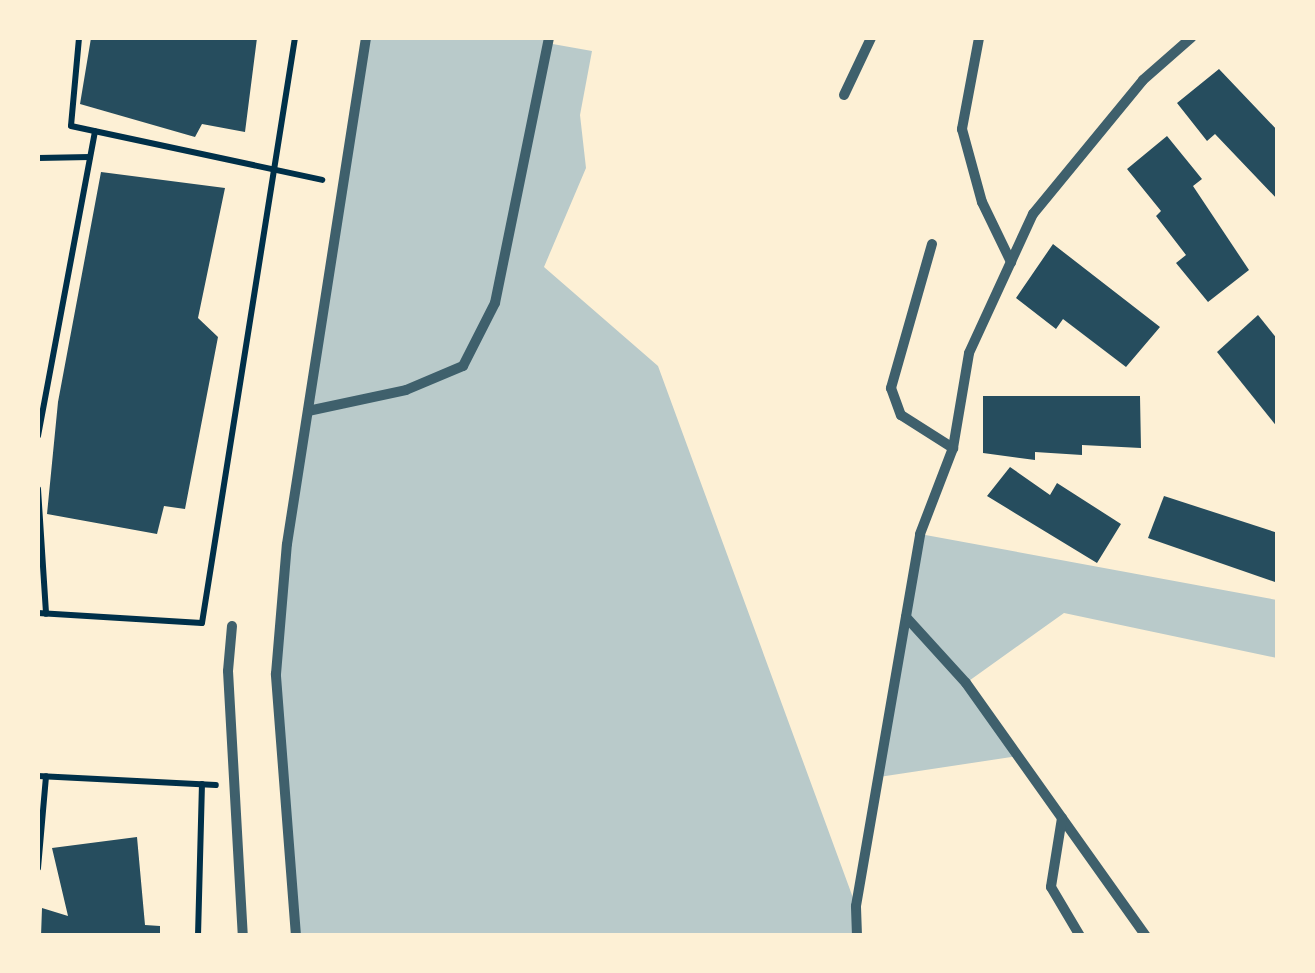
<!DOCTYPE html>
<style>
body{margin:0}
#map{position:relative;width:1315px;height:973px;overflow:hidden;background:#fdf0d5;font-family:Raleway,sans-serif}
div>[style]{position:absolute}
.green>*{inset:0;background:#b9caca}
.building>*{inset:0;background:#264d5e}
.path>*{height:6px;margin:-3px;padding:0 3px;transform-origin:3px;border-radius:3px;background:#003049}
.minor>*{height:10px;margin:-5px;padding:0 5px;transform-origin:5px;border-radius:5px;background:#3f606c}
span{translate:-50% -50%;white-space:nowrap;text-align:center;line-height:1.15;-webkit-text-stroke:8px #fdf0d5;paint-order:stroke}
.frame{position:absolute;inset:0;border:40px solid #fdf0d5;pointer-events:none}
</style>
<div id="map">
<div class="green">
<i style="clip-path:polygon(366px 38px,549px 38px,547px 43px,592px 51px,580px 115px,586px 168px,544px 267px,658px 366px,856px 906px,857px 935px,296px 936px,276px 674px,287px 544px)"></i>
<i style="clip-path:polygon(920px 534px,1277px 600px,1277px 658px,1064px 613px,966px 683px,1018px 756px,879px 777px)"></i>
</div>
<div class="building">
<i style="clip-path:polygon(91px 38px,257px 38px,245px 132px,202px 124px,195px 137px,80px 104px)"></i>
<i style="clip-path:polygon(1219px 69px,1278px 131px,1278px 200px,1215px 134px,1207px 141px,1177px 103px)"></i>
<i style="clip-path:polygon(1167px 136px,1202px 179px,1193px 186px,1249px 270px,1208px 302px,1176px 263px,1186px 255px,1156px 216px,1161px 211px,1127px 169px)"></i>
<i style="clip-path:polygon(101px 172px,225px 188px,198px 318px,218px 337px,185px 509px,164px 506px,157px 534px,47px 514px,58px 402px)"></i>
<i style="clip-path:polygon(1053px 244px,1160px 327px,1126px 367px,1063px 319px,1056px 329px,1016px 298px)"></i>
<i style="clip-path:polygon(1258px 315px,1278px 340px,1278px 428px,1217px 352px)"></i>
<i style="clip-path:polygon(983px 396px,1140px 396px,1141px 448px,1082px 445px,1082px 455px,1035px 452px,1035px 460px,983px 453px)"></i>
<i style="clip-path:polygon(1010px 467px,1050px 495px,1057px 483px,1121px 524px,1097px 563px,987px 496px)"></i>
<i style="clip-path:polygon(1164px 496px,1278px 533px,1278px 583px,1148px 538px)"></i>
<i style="clip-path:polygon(137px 837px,145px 925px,160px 926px,160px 936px,41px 936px,42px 908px,68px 916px,52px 848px)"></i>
</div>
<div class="path">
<i style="left:79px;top:38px;width:88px;rotate:95.2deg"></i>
<i style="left:71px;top:126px;width:257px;rotate:12.1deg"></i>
<i style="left:38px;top:158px;width:52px;rotate:-1.1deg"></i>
<i style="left:38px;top:436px;width:310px;rotate:-79.4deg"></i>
<i style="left:38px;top:489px;width:125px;rotate:86.3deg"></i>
<i style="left:38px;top:613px;width:164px;rotate:3.5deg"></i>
<i style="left:202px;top:623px;width:592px;rotate:-80.97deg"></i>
<i style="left:38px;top:776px;width:178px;rotate:2.9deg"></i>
<i style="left:38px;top:868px;width:92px;rotate:-85deg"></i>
<i style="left:198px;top:936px;width:152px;rotate:-88.5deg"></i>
</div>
<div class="minor">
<i style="left:979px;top:38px;width:93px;rotate:100.6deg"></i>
<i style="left:962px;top:129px;width:76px;rotate:74.7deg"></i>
<i style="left:982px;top:202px;width:67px;rotate:64.2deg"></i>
<i style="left:844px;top:95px;width:63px;rotate:-64.7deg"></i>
<i style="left:932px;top:244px;width:150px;rotate:105.9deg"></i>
<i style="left:891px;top:388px;width:29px;rotate:70deg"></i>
<i style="left:901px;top:415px;width:62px;rotate:32.4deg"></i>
<i style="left:308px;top:411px;width:100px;rotate:-12.1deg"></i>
<i style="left:406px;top:390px;width:62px;rotate:-22.8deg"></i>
<i style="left:463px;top:366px;width:71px;rotate:-63.1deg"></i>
<i style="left:495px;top:303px;width:270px;rotate:-78.5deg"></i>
<i style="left:906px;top:617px;width:89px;rotate:47.7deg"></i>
<i style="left:966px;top:683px;width:310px;rotate:54.6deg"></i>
<i style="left:232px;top:626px;width:45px;rotate:95.1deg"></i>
<i style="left:228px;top:671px;width:265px;rotate:86.8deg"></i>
<i style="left:1062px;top:818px;width:70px;rotate:99.1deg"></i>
<i style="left:1051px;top:887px;width:57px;rotate:59.4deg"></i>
<i style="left:296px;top:936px;width:263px;rotate:-94.4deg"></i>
<i style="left:276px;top:674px;width:130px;rotate:-85.2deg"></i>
<i style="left:287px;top:544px;width:512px;rotate:-81.13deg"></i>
<i style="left:857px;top:936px;width:30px;rotate:-92deg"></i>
<i style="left:856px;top:906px;width:377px;rotate:-80.2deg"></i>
<i style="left:920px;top:534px;width:92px;rotate:-69deg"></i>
<i style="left:953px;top:448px;width:96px;rotate:-80.4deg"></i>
<i style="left:969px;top:353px;width:153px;rotate:-65.3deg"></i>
<i style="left:1033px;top:214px;width:173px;rotate:-50.6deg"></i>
<i style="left:1143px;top:80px;width:64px;rotate:-41.2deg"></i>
</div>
<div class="frame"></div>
</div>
